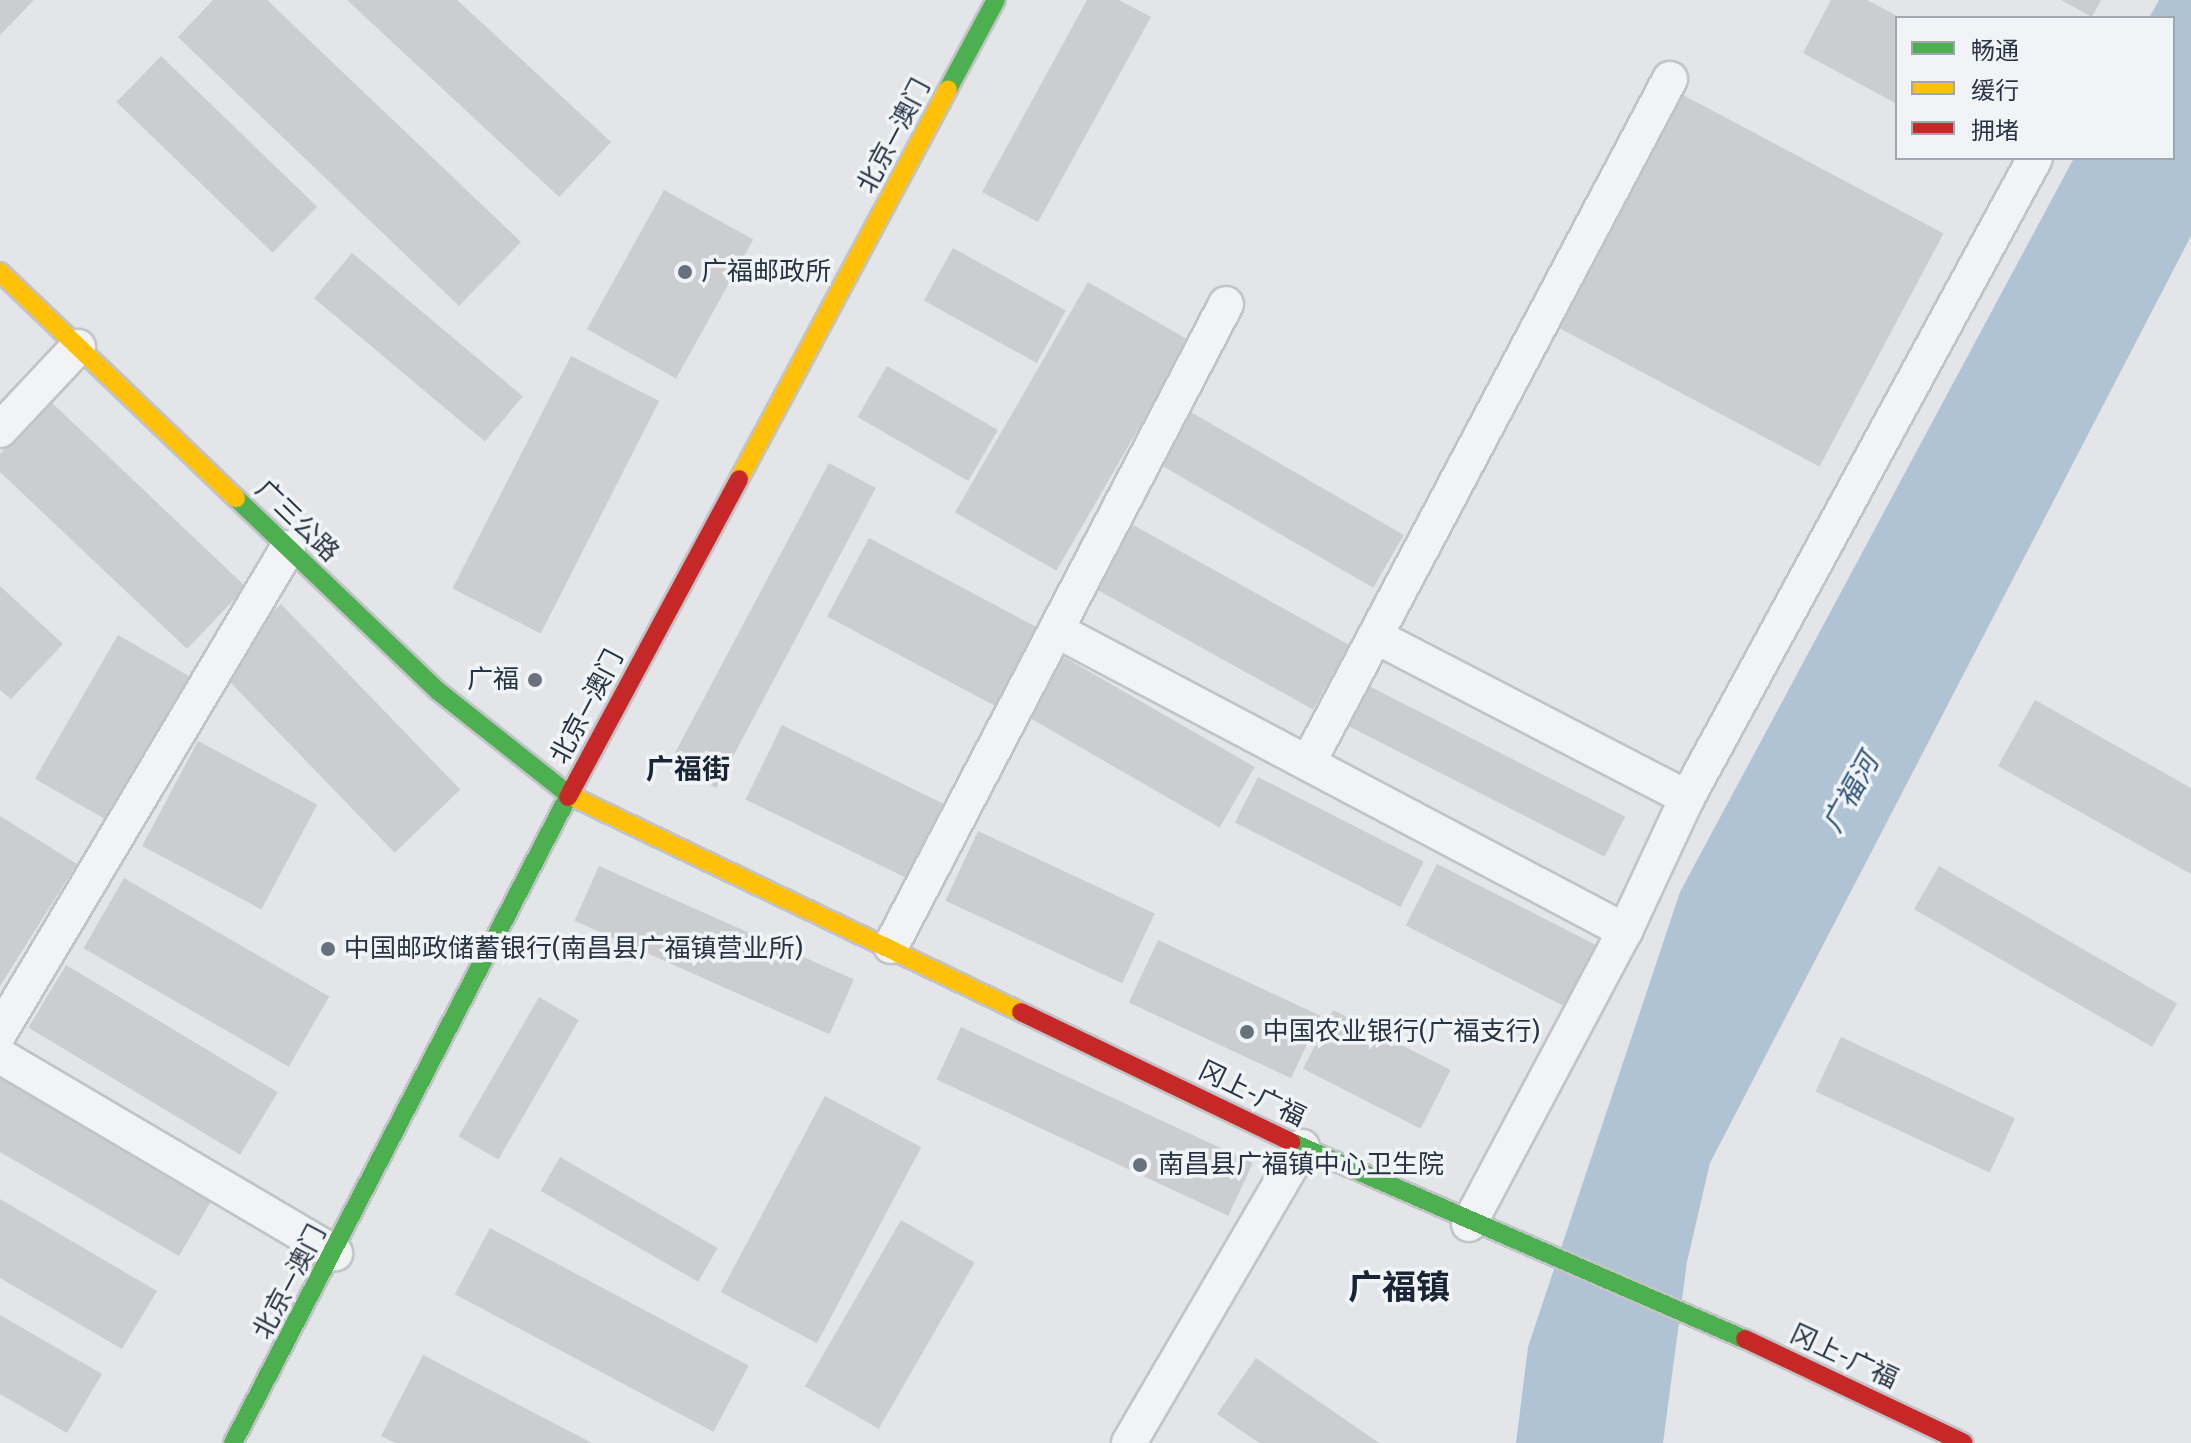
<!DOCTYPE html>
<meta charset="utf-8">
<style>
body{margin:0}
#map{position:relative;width:2191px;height:1443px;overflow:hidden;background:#e3e5e8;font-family:"Fira Sans","Noto Sans SC",sans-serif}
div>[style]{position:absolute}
.water>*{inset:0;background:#b0c3d4}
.building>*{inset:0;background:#cbcdd1;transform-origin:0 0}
.roads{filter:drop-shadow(2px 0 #c1c3c6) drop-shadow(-2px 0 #c1c3c6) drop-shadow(0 2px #c1c3c6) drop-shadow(0 -2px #c1c3c6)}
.street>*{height:34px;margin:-17px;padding:0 17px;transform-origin:17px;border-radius:17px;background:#f2f3f5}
.fast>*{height:18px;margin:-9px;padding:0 9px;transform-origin:9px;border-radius:9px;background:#4caf50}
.slow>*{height:18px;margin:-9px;padding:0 9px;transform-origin:9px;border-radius:9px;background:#ffc107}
.jam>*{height:18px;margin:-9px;padding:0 9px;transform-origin:9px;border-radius:9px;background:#c62828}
.dots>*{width:22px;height:22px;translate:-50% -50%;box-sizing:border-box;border:4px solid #f1f4f7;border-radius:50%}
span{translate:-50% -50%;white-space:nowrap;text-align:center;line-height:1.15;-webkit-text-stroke:7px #f1f4f7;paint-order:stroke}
.street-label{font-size:26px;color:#283343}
.poi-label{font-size:26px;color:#283343}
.left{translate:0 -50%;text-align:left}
.right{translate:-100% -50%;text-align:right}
.neighbourhood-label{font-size:28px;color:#1b2434;font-weight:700}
.water-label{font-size:28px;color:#305379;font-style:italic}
.district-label{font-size:34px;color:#1b2434;font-weight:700}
.legend{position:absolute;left:1895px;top:16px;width:280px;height:144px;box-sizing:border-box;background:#f1f4f7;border:2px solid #a1a7af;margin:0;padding:10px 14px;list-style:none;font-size:24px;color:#283343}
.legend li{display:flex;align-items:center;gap:16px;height:40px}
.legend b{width:40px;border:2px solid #a1a7af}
</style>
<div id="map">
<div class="water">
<i style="clip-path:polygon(2159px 0,2191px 0,2191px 236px,1710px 1163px,1687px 1262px,1663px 1443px,1516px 1443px,1528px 1347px,1680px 892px,2074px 158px,2173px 158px,2173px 18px,2149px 18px)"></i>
</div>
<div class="building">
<i style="clip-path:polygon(0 0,34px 0,0 35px)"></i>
<i style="clip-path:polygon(213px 0,267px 0,521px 242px,459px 306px,178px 37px)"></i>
<i style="clip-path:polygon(347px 0,457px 0,611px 142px,559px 197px)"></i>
<i style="clip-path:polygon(1087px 0,1119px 0,1151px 17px,1038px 222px,982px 192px)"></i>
<i style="clip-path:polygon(1831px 0,1867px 0,1897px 16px,1897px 104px,1803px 53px)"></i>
<i style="clip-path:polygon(2061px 0,2101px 0,2092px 17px)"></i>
<i style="left:161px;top:56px;width:217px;height:64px;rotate:44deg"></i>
<i style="left:1683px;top:95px;width:295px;height:264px;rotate:28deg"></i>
<i style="left:664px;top:190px;width:102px;height:159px;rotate:29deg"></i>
<i style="left:953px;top:248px;width:129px;height:60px;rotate:29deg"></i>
<i style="left:352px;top:253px;width:223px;height:59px;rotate:40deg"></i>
<i style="left:1088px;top:282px;width:117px;height:266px;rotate:30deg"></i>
<i style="left:571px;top:356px;width:99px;height:261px;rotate:27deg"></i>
<i style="left:887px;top:366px;width:128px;height:59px;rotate:30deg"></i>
<i style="clip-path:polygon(50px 401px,246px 587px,187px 649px,0 472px,0 454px)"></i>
<i style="left:1189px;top:411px;width:248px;height:61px;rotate:30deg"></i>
<i style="left:829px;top:463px;width:53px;height:340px;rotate:28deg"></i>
<i style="left:1133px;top:525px;width:247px;height:74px;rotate:29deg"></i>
<i style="left:869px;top:538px;width:193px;height:89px;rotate:28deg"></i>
<i style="clip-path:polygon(0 586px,63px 644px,11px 699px,0 690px)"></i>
<i style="left:281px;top:604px;width:258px;height:91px;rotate:46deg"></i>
<i style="left:118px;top:635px;width:86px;height:166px;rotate:30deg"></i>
<i style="left:1052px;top:650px;width:234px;height:70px;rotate:30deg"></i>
<i style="left:1365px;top:684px;width:292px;height:45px;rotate:27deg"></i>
<i style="clip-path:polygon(2035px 700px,2191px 788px,2191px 874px,1998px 766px)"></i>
<i style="left:782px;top:725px;width:183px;height:83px;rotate:26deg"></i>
<i style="left:198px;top:741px;width:135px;height:119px;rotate:28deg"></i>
<i style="left:1258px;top:777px;width:186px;height:51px;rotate:27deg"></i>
<i style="clip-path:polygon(0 816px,77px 864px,0 986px)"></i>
<i style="left:978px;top:831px;width:195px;height:77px;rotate:25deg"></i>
<i style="left:1437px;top:864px;width:186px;height:69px;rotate:27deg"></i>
<i style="left:599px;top:866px;width:279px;height:60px;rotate:24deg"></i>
<i style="left:1939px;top:866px;width:275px;height:50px;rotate:30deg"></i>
<i style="left:124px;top:878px;width:237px;height:81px;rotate:30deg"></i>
<i style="left:1158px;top:940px;width:179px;height:69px;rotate:25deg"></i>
<i style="left:66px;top:965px;width:247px;height:73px;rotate:31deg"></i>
<i style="left:539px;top:997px;width:46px;height:161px;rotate:30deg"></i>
<i style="left:1333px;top:1010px;width:132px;height:66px;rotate:27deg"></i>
<i style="left:961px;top:1027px;width:322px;height:58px;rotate:25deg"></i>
<i style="left:1841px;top:1037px;width:192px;height:60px;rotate:25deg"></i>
<i style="clip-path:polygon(0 1074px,213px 1198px,179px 1256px,0 1152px)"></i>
<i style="left:825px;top:1096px;width:109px;height:222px;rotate:28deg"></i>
<i style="left:560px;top:1157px;width:182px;height:39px;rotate:30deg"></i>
<i style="clip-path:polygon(0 1199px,157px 1291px,122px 1349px,0 1278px)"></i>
<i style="left:901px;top:1220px;width:85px;height:192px;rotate:30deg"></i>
<i style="left:490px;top:1228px;width:293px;height:75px;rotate:28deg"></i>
<i style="clip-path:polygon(0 1315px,102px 1374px,67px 1433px,0 1394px)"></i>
<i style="clip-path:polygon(423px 1355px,592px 1443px,395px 1443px,381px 1436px)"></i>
<i style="clip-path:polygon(1256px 1358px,1379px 1443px,1259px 1443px,1217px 1414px)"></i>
</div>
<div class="roads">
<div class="street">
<i style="left:0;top:430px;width:114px;rotate:-46.8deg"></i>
<i style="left:1056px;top:630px;width:644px;rotate:27.88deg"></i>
<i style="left:1375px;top:636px;width:352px;rotate:27.4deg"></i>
<i style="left:1308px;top:763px;width:774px;rotate:-62.11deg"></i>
<i style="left:891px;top:946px;width:724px;rotate:-62.44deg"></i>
<i style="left:0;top:1032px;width:563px;rotate:-59.25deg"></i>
<i style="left:0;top:1056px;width:389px;rotate:30.5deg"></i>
<i style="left:1469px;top:1224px;width:332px;rotate:-62deg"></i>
<i style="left:1625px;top:931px;width:147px;rotate:-65deg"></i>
<i style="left:1687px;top:798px;width:728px;rotate:-61.46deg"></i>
<i style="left:1129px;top:1443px;width:343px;rotate:-59.7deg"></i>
</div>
<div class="fast">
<i style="left:948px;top:89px;width:101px;rotate:-61.7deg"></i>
<i style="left:236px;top:498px;width:279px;rotate:43.7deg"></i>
<i style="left:438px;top:691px;width:167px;rotate:38.4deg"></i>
<i style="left:1291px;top:1142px;width:495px;rotate:23.5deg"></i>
<i style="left:233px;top:1443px;width:728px;rotate:-62.59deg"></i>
</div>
<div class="slow">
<i style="left:0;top:272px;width:327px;rotate:43.8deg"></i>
<i style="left:739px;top:479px;width:442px;rotate:-61.8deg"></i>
<i style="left:569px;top:795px;width:501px;rotate:25.65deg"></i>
</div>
<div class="jam">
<i style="left:568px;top:797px;width:361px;rotate:-61.7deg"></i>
<i style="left:1021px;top:1012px;width:300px;rotate:25.7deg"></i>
<i style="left:1745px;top:1339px;width:242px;rotate:25.4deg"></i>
</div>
</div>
<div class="dots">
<i style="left:685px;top:272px;background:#69717d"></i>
<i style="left:535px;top:680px;background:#69717d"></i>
<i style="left:328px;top:949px;background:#69717d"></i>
<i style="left:1247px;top:1032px;background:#69717d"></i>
<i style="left:1140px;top:1165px;background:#69717d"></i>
</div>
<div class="street-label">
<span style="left:894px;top:136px;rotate:-62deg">北京—澳门</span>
<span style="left:297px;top:521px;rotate:44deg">广三公路</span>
<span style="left:587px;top:707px;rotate:-62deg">北京—澳门</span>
<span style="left:1252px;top:1094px;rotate:26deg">冈上-广福</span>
<span style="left:290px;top:1282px;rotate:-62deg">北京—澳门</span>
<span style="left:1844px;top:1357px;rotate:25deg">冈上-广福</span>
</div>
<div class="poi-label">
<span class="left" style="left:701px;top:272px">广福邮政所</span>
<span class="right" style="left:519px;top:680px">广福</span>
<span class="left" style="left:344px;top:949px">中国邮政储蓄银行(南昌县广福镇营业所)</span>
<span class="left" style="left:1263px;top:1032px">中国农业银行(广福支行)</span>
<span class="left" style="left:1158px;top:1165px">南昌县广福镇中心卫生院</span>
</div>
<div class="neighbourhood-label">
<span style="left:688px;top:770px">广福街</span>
</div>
<div class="water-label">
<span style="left:1851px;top:793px;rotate:-61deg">广福河</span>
</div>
<div class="district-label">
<span style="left:1399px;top:1288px">广福镇</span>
</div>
<ul class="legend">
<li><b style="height:10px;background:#4caf50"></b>畅通</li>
<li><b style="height:10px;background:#ffc107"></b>缓行</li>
<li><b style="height:10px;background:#c62828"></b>拥堵</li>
</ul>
</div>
